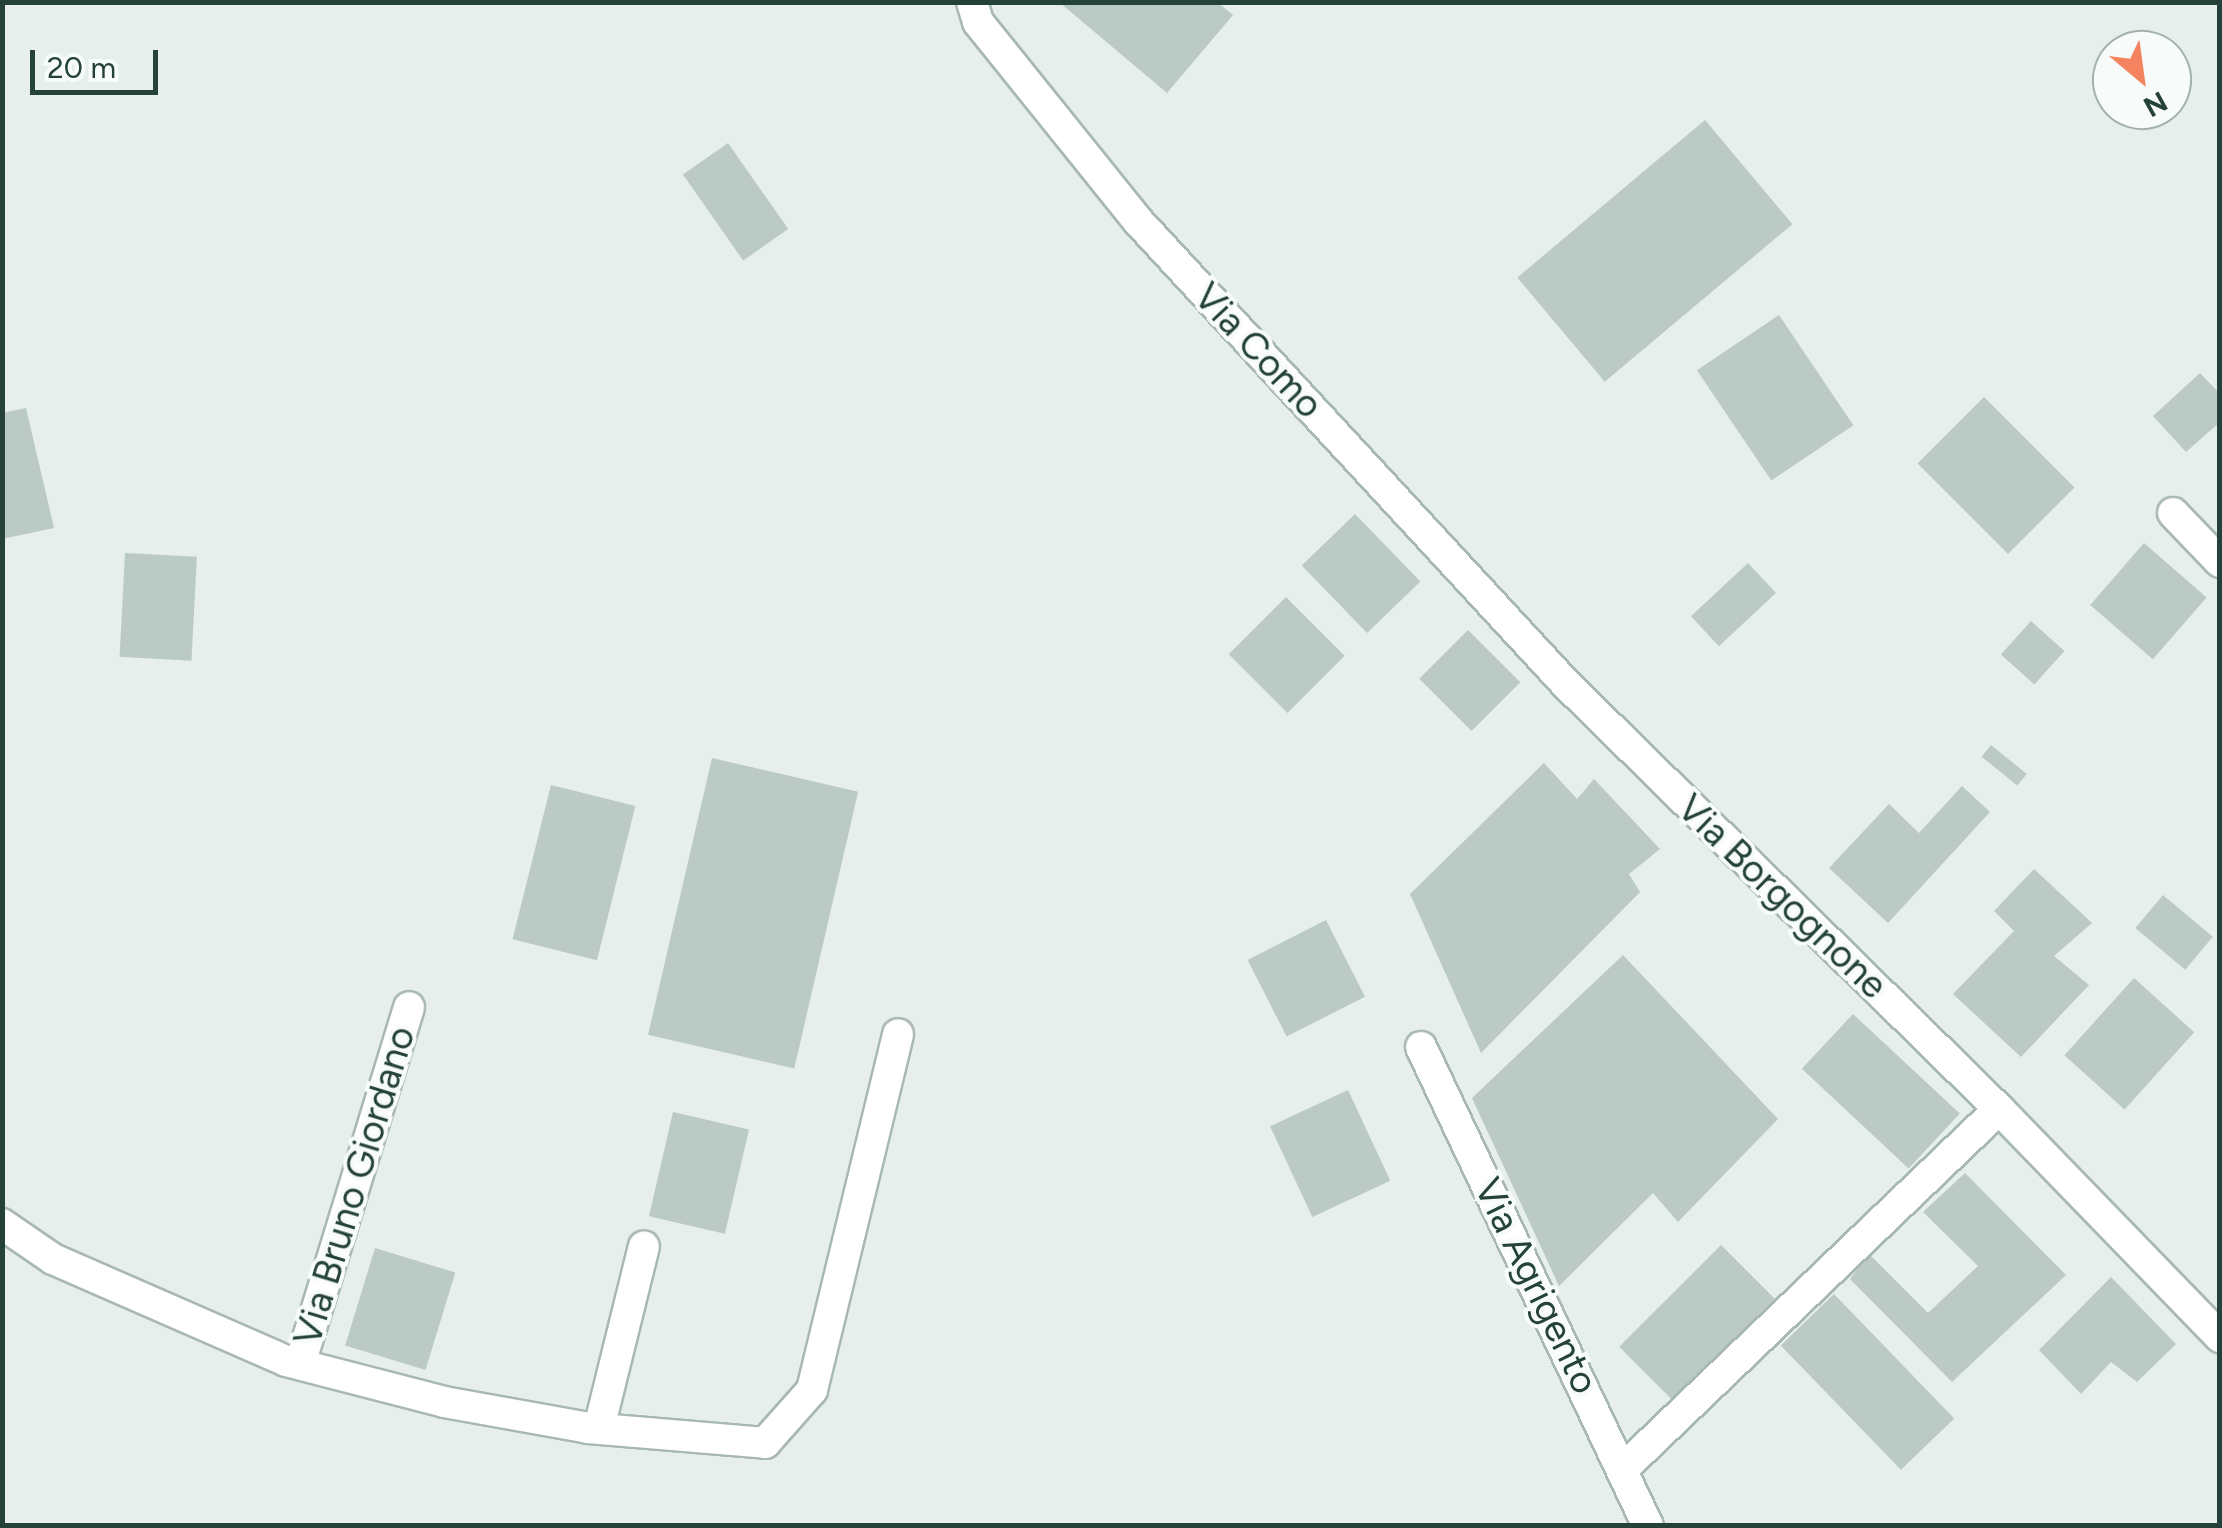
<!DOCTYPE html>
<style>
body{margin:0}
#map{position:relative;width:2222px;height:1528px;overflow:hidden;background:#e6efeb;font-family:Figtree,sans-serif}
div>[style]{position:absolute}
.building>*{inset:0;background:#bbcac4;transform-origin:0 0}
.roads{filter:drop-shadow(2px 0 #a8b8b2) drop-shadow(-2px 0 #a8b8b2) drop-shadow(0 2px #a8b8b2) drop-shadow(0 -2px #a8b8b2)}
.street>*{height:30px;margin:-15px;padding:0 15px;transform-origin:15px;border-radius:15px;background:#fff}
.secondary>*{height:30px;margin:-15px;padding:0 15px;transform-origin:15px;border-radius:15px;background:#fff}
span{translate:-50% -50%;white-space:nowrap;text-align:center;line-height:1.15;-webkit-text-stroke:8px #f7fbf9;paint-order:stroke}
.street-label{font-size:38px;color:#24423a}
.frame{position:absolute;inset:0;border:5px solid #24423a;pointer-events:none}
.north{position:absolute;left:2092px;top:30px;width:100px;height:100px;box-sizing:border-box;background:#f7fbf9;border:2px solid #a3b1ad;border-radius:50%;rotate:151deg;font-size:28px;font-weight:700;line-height:40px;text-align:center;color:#24423a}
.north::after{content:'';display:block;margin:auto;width:35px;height:45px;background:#f4845f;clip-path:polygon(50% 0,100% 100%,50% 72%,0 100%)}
.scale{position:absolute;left:30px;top:50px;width:128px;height:45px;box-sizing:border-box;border:5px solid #24423a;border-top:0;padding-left:12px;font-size:30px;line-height:35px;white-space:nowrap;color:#24423a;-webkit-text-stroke:8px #f7fbf9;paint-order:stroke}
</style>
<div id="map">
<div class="building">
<i style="clip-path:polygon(1059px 2px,1217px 2px,1233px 15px,1167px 93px)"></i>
<i style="left:1705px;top:120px;width:136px;height:245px;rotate:50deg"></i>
<i style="left:728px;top:143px;width:105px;height:55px;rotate:55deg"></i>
<i style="left:1779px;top:315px;width:133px;height:99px;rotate:56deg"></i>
<i style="clip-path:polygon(2200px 373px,2220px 394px,2220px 422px,2186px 452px,2153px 416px)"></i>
<i style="left:1984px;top:397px;width:128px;height:94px;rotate:45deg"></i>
<i style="clip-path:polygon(26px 408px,54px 528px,2px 539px,2px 413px)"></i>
<i style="left:1355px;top:514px;width:94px;height:74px;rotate:46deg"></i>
<i style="left:2144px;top:543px;width:83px;height:82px;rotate:41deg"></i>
<i style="left:125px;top:553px;width:72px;height:104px;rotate:3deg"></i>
<i style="left:1748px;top:563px;width:41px;height:78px;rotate:47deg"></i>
<i style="left:1286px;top:597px;width:83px;height:81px;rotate:45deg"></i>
<i style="left:2031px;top:621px;width:45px;height:45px;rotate:42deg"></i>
<i style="left:1468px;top:630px;width:74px;height:69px;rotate:45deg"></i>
<i style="left:1991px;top:745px;width:46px;height:15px;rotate:39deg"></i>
<i style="left:712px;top:758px;width:150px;height:284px;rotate:13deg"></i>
<i style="clip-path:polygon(1544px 763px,1577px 799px,1594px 779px,1660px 849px,1629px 874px,1640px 892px,1481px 1053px,1410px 894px)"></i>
<i style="left:551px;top:785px;width:87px;height:159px;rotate:14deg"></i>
<i style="clip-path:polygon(1962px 786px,1990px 812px,1888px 923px,1829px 868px,1889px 804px,1919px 833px)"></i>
<i style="clip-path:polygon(2034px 869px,2092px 923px,2054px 956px,2089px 985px,2021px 1057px,1953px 994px,2014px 931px,1994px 911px)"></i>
<i style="left:2163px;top:895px;width:65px;height:43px;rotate:40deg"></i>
<i style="left:1326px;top:920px;width:86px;height:88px;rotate:63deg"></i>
<i style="clip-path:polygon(1623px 955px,1778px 1119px,1678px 1222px,1653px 1193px,1559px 1286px,1472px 1098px)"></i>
<i style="left:2134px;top:978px;width:81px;height:104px;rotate:42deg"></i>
<i style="left:1853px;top:1014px;width:146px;height:75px;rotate:43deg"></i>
<i style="left:1348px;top:1090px;width:100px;height:86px;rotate:65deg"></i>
<i style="left:673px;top:1112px;width:78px;height:107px;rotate:13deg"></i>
<i style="clip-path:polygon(1965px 1173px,2066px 1275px,1952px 1382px,1850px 1279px,1869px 1254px,1928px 1313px,1978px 1266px,1923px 1212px)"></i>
<i style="left:1721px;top:1245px;width:76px;height:144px;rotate:45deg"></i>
<i style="left:375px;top:1248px;width:84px;height:102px;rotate:17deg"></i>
<i style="clip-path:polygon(2111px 1277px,2176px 1344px,2137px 1382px,2111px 1362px,2081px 1394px,2039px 1350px)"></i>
<i style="left:1834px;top:1294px;width:173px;height:74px;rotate:46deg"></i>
</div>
<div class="roads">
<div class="street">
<i style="left:2173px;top:513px;width:68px;rotate:46.2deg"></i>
<i style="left:1421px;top:1047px;width:530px;rotate:64.64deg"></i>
<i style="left:2px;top:1224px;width:62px;rotate:34.5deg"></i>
<i style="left:53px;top:1259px;width:254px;rotate:23.6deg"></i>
<i style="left:286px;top:1361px;width:163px;rotate:14.5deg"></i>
<i style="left:444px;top:1402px;width:146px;rotate:10.2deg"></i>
<i style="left:588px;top:1428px;width:178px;rotate:4.8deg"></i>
<i style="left:765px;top:1443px;width:71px;rotate:-48.4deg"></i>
<i style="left:812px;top:1390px;width:366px;rotate:-76.4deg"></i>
<i style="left:300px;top:1364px;width:373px;rotate:-73deg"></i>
<i style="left:599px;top:1428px;width:187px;rotate:-76.1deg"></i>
<i style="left:1624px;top:1468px;width:519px;rotate:-43.75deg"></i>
</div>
<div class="secondary">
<i style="left:972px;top:2px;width:21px;rotate:73deg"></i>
<i style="left:978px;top:22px;width:255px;rotate:51.2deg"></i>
<i style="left:1138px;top:221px;width:631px;rotate:47.25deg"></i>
<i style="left:1566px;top:684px;width:607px;rotate:44.47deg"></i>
<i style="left:1999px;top:1109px;width:318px;rotate:45.9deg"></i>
</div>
</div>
<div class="street-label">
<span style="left:1258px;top:351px;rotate:47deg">Via Como</span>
<span style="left:1782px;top:897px;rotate:44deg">Via Borgognone</span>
<span style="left:355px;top:1186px;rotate:-73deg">Via Bruno Giordano</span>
<span style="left:1536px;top:1286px;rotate:64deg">Via Agrigento</span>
</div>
<div class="frame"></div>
<div class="north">N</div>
<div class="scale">20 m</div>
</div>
